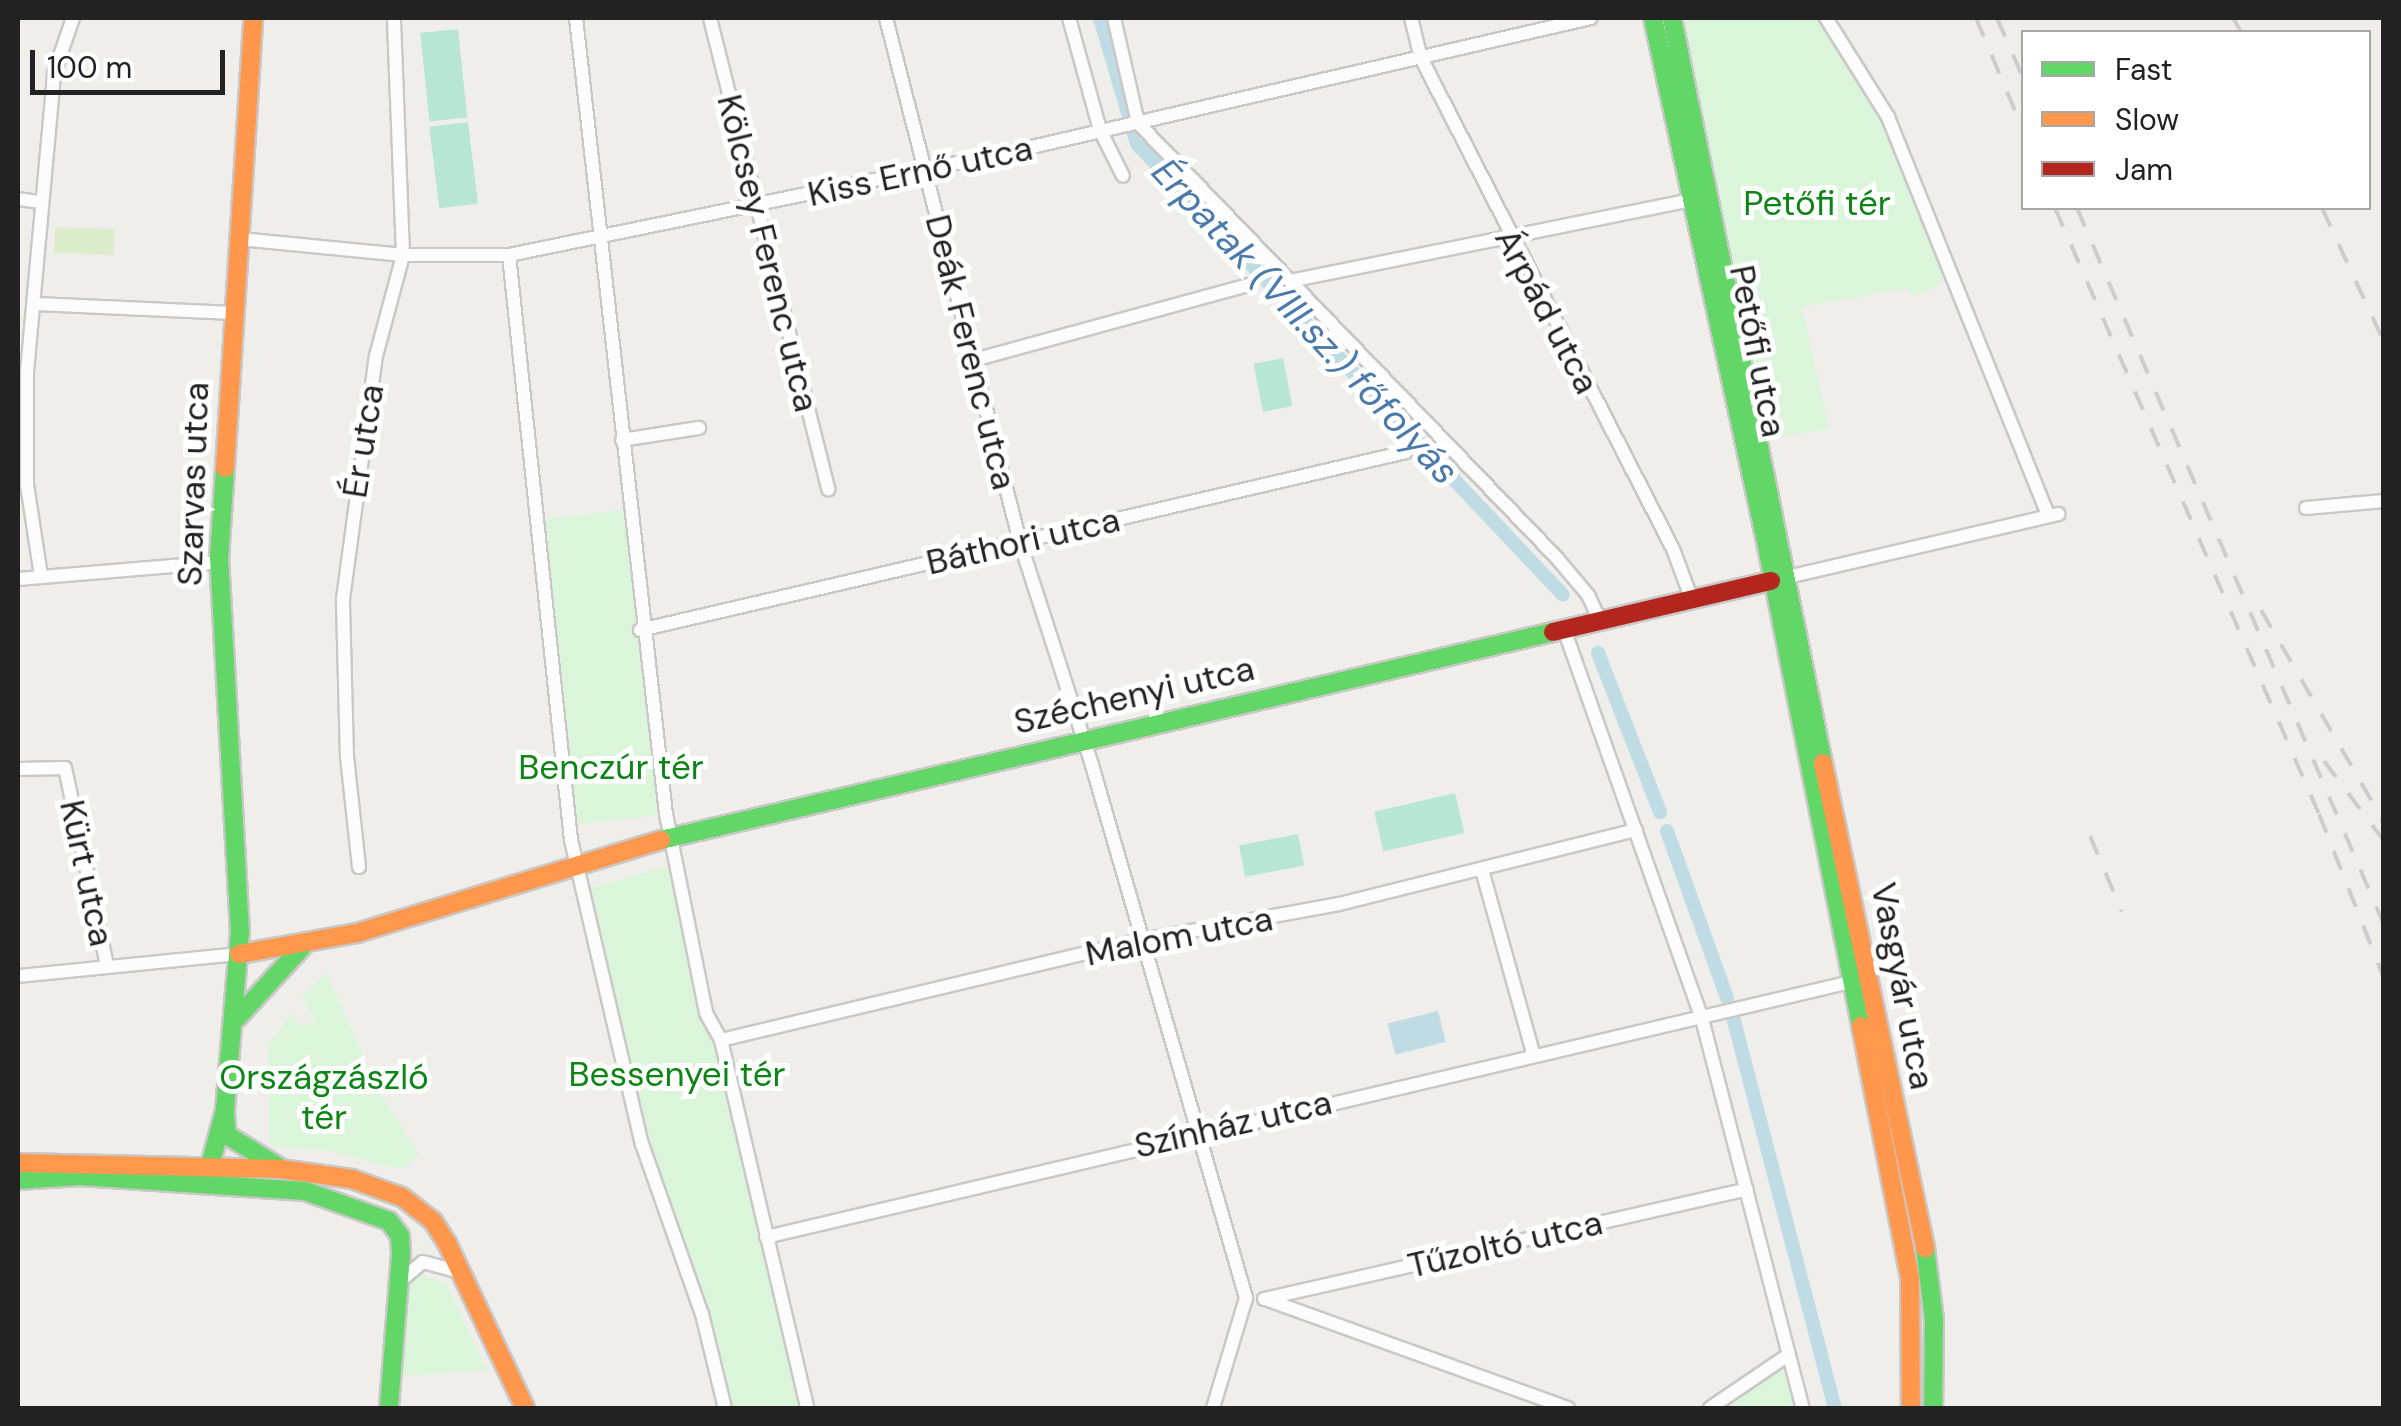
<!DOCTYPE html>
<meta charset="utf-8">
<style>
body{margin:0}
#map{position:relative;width:2401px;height:1426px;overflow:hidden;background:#f0eeeb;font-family:"DM Sans",sans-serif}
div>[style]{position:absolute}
.grass>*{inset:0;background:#ddeccb;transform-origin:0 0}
.park>*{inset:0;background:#daf5da;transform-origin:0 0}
.pitch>*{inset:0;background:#b7e6d2;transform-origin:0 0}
.water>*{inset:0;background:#bfdbe3;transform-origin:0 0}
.canal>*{height:14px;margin:-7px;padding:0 7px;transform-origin:7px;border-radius:7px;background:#bfdbe3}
.roads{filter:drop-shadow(2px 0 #c9c8c7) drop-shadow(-2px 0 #c9c8c7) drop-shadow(0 2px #c9c8c7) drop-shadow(0 -2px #c9c8c7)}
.street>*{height:12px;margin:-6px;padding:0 6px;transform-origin:6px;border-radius:6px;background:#fdfcfc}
.fast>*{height:18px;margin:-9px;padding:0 9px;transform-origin:9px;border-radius:9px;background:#63d668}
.slow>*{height:18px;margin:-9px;padding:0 9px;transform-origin:9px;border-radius:9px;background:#ff974d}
.jam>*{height:18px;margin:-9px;padding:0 9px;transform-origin:9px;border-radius:9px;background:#b3261e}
.rail>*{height:4px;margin-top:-2px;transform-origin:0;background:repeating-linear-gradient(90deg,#ccc 0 20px,transparent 0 40px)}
span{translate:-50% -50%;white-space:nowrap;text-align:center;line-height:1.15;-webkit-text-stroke:10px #fff;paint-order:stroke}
.street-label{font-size:35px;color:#222}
.park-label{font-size:35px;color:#0c8416}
.water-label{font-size:38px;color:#4a7aab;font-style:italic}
.frame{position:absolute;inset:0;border:20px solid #222;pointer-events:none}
.legend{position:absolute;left:2021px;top:30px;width:350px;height:180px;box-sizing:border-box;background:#fff;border:2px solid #a7a7a7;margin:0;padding:12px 18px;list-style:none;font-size:30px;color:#222}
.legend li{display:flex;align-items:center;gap:20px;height:50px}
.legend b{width:50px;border:2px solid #a7a7a7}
.scale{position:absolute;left:30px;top:50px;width:195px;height:45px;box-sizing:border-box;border:5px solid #222;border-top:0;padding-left:12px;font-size:30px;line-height:35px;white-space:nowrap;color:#222;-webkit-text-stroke:8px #fff;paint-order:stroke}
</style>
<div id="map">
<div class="grass">
<i style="left:55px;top:227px;width:60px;height:26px;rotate:2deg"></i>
</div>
<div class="park">
<i style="clip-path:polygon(1681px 18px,1825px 18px,1885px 117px,1950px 271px,1937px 287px,1911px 297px,1908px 288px,1802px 307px,1829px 429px,1769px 439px)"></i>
<i style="left:631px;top:509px;width:307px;height:95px;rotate:83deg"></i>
<i style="clip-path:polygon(677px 864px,706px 1013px,721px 1040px,807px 1408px,725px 1408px,702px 1314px,642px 1144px,584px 890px)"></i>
<i style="clip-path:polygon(327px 973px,376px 1087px,419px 1154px,408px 1165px,398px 1169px,327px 1150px,270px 1147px,268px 1046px,292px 1013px,301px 1027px,315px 1020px,302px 996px)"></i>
<i style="clip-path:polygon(420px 1274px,447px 1285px,487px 1370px,402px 1376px,408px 1284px)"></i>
<i style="clip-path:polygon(1788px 1355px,1803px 1408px,1710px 1408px)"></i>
</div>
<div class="pitch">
<i style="left:458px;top:29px;width:89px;height:38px;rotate:84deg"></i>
<i style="left:468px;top:122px;width:82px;height:39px;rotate:83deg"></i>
<i style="left:1283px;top:358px;width:49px;height:30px;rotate:79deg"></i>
<i style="left:1455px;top:793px;width:41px;height:83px;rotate:77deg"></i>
<i style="left:1298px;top:834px;width:32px;height:60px;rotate:79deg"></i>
</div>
<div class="water">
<i style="left:1438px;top:1011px;width:32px;height:52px;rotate:76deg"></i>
</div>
<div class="canal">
<i style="left:1100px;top:18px;width:131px;rotate:73.6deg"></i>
<i style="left:1137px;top:144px;width:620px;rotate:46.63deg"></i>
<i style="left:1598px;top:653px;width:171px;rotate:68.7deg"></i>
<i style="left:1667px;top:831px;width:177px;rotate:70.2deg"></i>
<i style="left:1733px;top:1017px;width:404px;rotate:75.4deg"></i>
</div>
<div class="roads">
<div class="street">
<i style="left:576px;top:18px;width:801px;rotate:83.55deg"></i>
<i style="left:666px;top:814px;width:203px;rotate:78.6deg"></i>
<i style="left:706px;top:1013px;width:31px;rotate:61deg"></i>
<i style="left:721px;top:1040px;width:378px;rotate:76.8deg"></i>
<i style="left:710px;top:18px;width:486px;rotate:75.9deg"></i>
<i style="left:886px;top:18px;width:541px;rotate:75.66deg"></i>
<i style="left:1020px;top:542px;width:234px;rotate:72.1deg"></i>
<i style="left:1092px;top:765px;width:555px;rotate:73.88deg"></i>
<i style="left:1246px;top:1298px;width:115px;rotate:106.7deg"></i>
<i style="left:1069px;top:18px;width:116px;rotate:74.5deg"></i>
<i style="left:1100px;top:130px;width:51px;rotate:63.4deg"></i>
<i style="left:1114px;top:18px;width:108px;rotate:77.1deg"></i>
<i style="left:1138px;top:123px;width:603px;rotate:46.08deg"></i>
<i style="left:1556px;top:557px;width:50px;rotate:49.9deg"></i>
<i style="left:1588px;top:595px;width:29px;rotate:65deg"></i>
<i style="left:1411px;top:18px;width:41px;rotate:76deg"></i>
<i style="left:1421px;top:58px;width:552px;rotate:62.83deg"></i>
<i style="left:1673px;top:549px;width:54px;rotate:69.6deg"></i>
<i style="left:1826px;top:18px;width:117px;rotate:57.9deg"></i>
<i style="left:1888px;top:117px;width:430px;rotate:68.1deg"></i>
<i style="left:18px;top:199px;width:22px;rotate:8deg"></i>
<i style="left:240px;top:239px;width:164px;rotate:5.6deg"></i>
<i style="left:403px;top:255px;width:106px"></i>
<i style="left:509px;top:255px;width:502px;rotate:-11.6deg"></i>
<i style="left:1001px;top:154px;width:605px;rotate:-12.98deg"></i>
<i style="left:509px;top:255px;width:588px;rotate:83.95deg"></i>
<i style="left:571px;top:840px;width:312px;rotate:76.9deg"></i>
<i style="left:642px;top:1144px;width:180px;rotate:70.6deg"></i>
<i style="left:702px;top:1314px;width:97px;rotate:76.3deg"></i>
<i style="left:1290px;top:281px;width:413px;rotate:-11.4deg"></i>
<i style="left:37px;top:304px;width:196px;rotate:2.6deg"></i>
<i style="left:974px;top:360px;width:285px;rotate:-15.3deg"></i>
<i style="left:622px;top:440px;width:78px;rotate:-8.9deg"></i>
<i style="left:2306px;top:508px;width:78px;rotate:-5.1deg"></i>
<i style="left:41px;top:576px;width:92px;rotate:-98.7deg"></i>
<i style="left:27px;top:485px;width:113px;rotate:-90deg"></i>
<i style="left:27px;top:372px;width:300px;rotate:-84.8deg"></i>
<i style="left:54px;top:73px;width:58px;rotate:-70.9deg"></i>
<i style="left:18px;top:579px;width:203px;rotate:-4.8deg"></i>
<i style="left:1779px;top:579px;width:287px;rotate:-13.1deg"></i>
<i style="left:1564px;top:629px;width:410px;rotate:70.5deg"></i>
<i style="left:1701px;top:1015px;width:406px;rotate:75.5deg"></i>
<i style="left:640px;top:630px;width:786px;rotate:-13.08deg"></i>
<i style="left:18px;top:769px;width:47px;rotate:-1.2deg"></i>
<i style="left:65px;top:768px;width:202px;rotate:78deg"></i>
<i style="left:359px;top:867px;width:111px;rotate:-96.2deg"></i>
<i style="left:347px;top:757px;width:158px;rotate:-91.5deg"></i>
<i style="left:343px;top:599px;width:245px;rotate:-82.3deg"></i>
<i style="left:376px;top:356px;width:105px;rotate:-75deg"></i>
<i style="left:403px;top:255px;width:237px;rotate:-92.2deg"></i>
<i style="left:1482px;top:870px;width:190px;rotate:74.4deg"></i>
<i style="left:18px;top:976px;width:222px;rotate:-5.7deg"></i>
<i style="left:721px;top:1040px;width:432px;rotate:-13.4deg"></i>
<i style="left:1141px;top:940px;width:201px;rotate:-10.3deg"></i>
<i style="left:1339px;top:904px;width:306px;rotate:-14deg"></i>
<i style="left:766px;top:1237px;width:1123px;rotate:-13.23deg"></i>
<i style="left:399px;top:1282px;width:31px;rotate:-40deg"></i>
<i style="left:423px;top:1262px;width:39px;rotate:15deg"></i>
<i style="left:1264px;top:1299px;width:495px;rotate:-12.8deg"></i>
<i style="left:1265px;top:1299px;width:322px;rotate:19.8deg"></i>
<i style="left:1710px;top:1408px;width:94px;rotate:-34.2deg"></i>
</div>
<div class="fast">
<i style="left:1653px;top:18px;width:535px;rotate:77.81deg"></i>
<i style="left:1766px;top:541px;width:494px;rotate:78.9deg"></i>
<i style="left:1672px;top:18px;width:760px;rotate:78.54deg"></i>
<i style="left:661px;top:840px;width:916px;rotate:-13.13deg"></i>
<i style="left:237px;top:1018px;width:96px;rotate:-47.5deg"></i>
<i style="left:225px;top:1113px;width:22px;rotate:85deg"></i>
<i style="left:227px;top:1135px;width:62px;rotate:31.9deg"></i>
<i style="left:18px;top:1180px;width:62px;rotate:-3.7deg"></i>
<i style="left:80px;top:1176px;width:225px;rotate:3.8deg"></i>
<i style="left:305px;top:1191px;width:89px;rotate:19.7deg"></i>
<i style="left:389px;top:1221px;width:19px;rotate:54deg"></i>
<i style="left:400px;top:1236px;width:18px;rotate:87deg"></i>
<i style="left:401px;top:1254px;width:154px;rotate:94.5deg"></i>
<i style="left:205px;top:1184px;width:77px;rotate:-74.9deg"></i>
<i style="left:225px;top:1110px;width:179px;rotate:-85.2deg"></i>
<i style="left:240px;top:932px;width:374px;rotate:-93.2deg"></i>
<i style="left:219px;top:559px;width:91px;rotate:-86.2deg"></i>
<i style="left:1925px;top:1248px;width:72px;rotate:82.8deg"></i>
<i style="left:1934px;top:1319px;width:89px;rotate:90.6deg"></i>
</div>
<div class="slow">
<i style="left:225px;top:468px;width:451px;rotate:-86.4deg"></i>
<i style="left:1823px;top:763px;width:496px;rotate:78.1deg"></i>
<i style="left:239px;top:954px;width:120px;rotate:-10.1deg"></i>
<i style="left:357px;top:933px;width:318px;rotate:-17deg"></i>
<i style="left:1861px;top:1026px;width:257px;rotate:79deg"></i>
<i style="left:1910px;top:1278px;width:130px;rotate:89.6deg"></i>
<i style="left:18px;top:1163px;width:262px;rotate:1.3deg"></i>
<i style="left:280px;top:1169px;width:73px;rotate:7.9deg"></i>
<i style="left:352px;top:1179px;width:53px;rotate:19.8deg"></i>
<i style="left:402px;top:1197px;width:39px;rotate:38deg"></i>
<i style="left:433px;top:1221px;width:26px;rotate:58deg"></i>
<i style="left:447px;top:1243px;width:183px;rotate:64.7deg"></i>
</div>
<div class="jam">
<i style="left:1553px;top:632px;width:224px;rotate:-13.2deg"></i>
</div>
</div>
<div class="rail">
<i style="left:1976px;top:18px;width:124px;rotate:67.2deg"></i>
<i style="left:1997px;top:18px;width:68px;rotate:66.5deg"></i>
<i style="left:2233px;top:18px;width:16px;rotate:60deg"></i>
<i style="left:2055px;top:208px;width:661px;rotate:66.46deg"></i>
<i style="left:2319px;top:814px;width:176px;rotate:68.4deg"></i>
<i style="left:2077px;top:208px;width:780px;rotate:66.82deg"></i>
<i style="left:2322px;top:208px;width:143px;rotate:65.2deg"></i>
<i style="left:2261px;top:610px;width:245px;rotate:59.9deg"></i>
<i style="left:2324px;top:761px;width:100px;rotate:53.1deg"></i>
<i style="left:2090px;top:836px;width:82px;rotate:67.2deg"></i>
</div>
<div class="street-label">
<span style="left:920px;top:171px;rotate:-12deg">Kiss Ernő utca</span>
<span style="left:768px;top:253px;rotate:76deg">Kölcsey Ferenc utca</span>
<span style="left:1547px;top:311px;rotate:62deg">Árpád utca</span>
<span style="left:1758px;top:351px;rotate:79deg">Petőfi utca</span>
<span style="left:971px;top:352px;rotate:76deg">Deák Ferenc utca</span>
<span style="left:363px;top:441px;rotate:-81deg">Ér utca</span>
<span style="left:193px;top:484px;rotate:-88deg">Szarvas utca</span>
<span style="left:1023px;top:541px;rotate:-13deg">Báthori utca</span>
<span style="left:1134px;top:695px;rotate:-13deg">Széchenyi utca</span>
<span style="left:87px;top:873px;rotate:78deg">Kürt utca</span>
<span style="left:1179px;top:936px;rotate:-11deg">Malom utca</span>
<span style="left:1903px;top:986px;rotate:79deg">Vasgyár utca</span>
<span style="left:1233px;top:1124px;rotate:-13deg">Színház utca</span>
<span style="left:1505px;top:1244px;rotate:-13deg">Tűzoltó utca</span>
</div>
<div class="park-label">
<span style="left:1817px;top:203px">Petőfi tér</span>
<span style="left:611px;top:767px">Benczúr tér</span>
<span style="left:677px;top:1074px">Bessenyei tér</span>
<span style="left:324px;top:1097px">Országzászló<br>tér</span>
</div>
<div class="water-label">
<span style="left:1305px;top:322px;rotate:47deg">Érpatak (VIII.sz.) főfolyás</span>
</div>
<div class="frame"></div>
<ul class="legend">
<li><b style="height:12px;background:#63d668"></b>Fast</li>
<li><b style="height:12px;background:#ff974d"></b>Slow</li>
<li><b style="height:12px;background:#b3261e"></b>Jam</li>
</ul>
<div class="scale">100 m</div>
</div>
